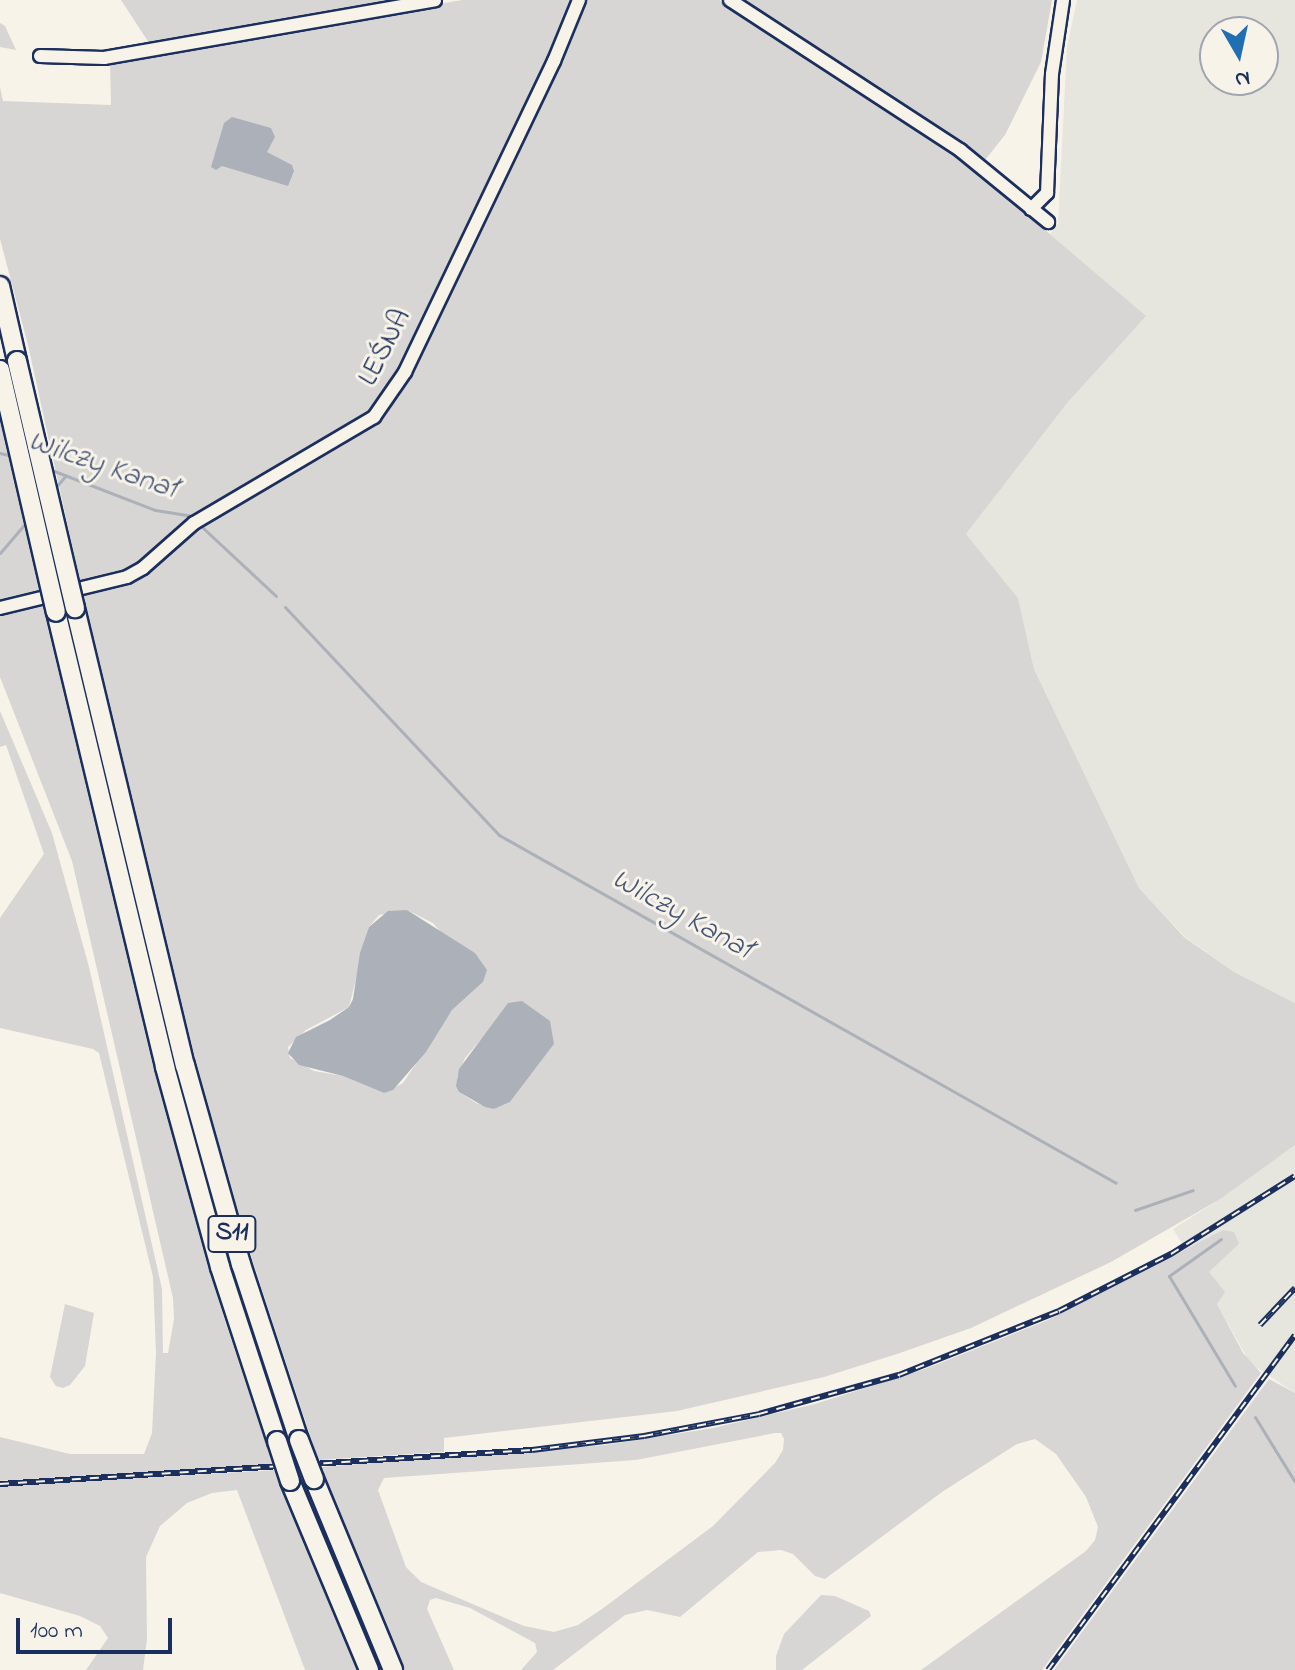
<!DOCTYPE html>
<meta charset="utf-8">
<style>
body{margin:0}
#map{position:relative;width:1295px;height:1670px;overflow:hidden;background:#f7f3e8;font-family:"Indie Flower",sans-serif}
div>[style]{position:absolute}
.built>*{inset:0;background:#e6e5de}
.green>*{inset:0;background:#d7d6d4}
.water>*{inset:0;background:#acb0b9}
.stream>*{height:3px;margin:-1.5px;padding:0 1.5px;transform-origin:1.5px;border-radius:1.5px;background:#acb0b9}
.roads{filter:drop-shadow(2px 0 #1b2f5e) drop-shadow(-2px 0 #1b2f5e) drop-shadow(0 2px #1b2f5e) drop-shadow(0 -2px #1b2f5e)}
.minor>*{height:12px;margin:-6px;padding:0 6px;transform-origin:6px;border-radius:6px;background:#f7f3e8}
.highway>*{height:18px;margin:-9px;padding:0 9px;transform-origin:9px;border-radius:9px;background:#f7f3e8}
.rail>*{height:6px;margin-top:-3px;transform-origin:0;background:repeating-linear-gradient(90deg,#f7f3e8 0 9px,#1b2f5e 0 18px);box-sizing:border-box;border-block:2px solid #1b2f5e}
.bridges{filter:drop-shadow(2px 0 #1b2f5e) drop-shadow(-2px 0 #1b2f5e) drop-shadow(0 2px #1b2f5e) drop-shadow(0 -2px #1b2f5e)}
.highway-bridge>*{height:18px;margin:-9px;padding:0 9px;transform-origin:9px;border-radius:9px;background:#f7f3e8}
span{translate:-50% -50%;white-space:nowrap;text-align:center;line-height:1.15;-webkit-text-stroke:6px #f7f3e8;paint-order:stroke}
.shield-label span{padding:2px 6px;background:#f7f3e8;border:2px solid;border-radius:6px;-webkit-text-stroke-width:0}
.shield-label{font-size:26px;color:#1b2f5e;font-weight:700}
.street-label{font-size:28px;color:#1b2f5e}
.water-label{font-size:30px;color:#465679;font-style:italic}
.north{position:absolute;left:1199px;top:16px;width:80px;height:80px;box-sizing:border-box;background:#f7f3e8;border:2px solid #9fa5b1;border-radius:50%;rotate:171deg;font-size:22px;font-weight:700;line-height:32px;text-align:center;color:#1b2f5e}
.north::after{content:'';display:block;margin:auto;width:28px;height:36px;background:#1f6fb2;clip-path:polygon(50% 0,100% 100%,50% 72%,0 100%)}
.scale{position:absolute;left:16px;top:1618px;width:156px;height:36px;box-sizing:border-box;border:4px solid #1b2f5e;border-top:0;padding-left:10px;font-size:24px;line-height:28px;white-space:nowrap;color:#1b2f5e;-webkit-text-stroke:6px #f7f3e8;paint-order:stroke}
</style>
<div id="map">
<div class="built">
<i style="clip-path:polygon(evenodd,1077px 0,1295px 0,1295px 1003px,1234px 972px,1184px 936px,1139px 888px,1034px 669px,1018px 598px,966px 534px,1068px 402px,1145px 316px,1050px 234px,1058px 224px,1067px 47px,1077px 0,1215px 32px,1263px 32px,1263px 80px,1215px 80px,1215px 32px)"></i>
<i style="clip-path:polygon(1295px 1145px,1295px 1393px,1250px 1363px,1217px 1304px,1209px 1272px,1239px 1244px,1223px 1230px,1186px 1250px,1173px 1229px,1222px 1198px)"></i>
</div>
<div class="green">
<i style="clip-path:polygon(121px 0,410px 0,151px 46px)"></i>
<i style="clip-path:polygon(462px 0,574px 0,561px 36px,398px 374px,373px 409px,325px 443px,184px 523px,131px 569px,81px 586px,28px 345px,0 239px,0 87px,3px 101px,111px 105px,110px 61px)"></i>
<i style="clip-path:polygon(evenodd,586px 0,719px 0,957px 155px,1146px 316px,1068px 402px,966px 534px,1018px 598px,1034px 669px,1139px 888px,1184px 937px,1234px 972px,1295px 1003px,1295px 1145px,1222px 1198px,1111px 1262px,971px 1328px,897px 1354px,824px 1377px,677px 1411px,444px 1438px,444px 1452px,318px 1460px,230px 1192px,160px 923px,83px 594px,142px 577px,188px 535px,344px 445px,383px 414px,586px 0,407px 910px,433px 923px,483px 982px,452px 1010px,403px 1083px,384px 1093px,343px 1076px,314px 1071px,290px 1058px,288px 1047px,306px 1030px,349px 1007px,369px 927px,379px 915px,407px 910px,586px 0,503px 1014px,554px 1044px,510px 1102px,494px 1109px,476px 1103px,459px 1092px,457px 1077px,465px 1058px,503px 1014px)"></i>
<i style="clip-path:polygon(742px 0,1052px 0,1041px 62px,1005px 135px,985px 160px)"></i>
<i style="clip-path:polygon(0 23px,5px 26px,16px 50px,0 47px)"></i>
<i style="clip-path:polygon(0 417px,41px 596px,0 604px)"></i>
<i style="clip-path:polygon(43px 603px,155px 1071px,224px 1318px,273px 1464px,0 1481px,0 1437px,70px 1454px,144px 1454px,152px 1433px,156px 1353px,153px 1277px,99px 1053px,93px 1049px,0 1028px,0 918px,44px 854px,6px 745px,0 747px,0 711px,52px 833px,89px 967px,162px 1289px,163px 1353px,168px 1353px,174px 1319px,173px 1298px,72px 861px,0 677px,0 613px)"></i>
<i style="clip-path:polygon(evenodd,1223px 1230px,1234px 1232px,1239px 1244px,1209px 1272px,1225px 1292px,1217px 1304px,1243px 1353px,1261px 1373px,1042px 1670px,921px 1670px,1086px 1551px,1095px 1540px,1098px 1527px,1086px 1497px,1056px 1454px,1035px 1439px,1017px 1444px,942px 1492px,825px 1579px,815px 1576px,793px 1554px,781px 1550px,758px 1552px,680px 1617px,647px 1610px,625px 1615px,553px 1670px,521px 1670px,537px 1652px,535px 1643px,470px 1608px,436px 1598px,430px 1600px,427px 1609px,454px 1670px,404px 1670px,321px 1467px,605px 1445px,713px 1428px,815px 1404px,925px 1369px,1048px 1320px,1223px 1230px,775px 1433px,781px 1433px,784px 1439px,783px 1450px,775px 1463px,713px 1526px,602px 1609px,578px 1625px,554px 1632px,524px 1626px,421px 1582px,406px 1567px,378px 1490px,384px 1478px,636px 1460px,775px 1433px)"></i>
<i style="clip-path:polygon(65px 1304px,94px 1313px,85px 1366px,70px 1385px,63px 1388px,56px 1386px,50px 1377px)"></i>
<i style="clip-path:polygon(1269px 1379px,1295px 1393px,1295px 1670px,1054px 1670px)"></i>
<i style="clip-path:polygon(275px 1470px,357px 1670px,305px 1670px,237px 1490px,212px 1493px,187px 1503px,160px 1526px,146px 1557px,147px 1639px,143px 1670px,86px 1670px,108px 1638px,100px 1626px,80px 1616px,0 1593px,0 1486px)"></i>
<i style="clip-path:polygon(821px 1595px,835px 1596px,869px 1611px,871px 1616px,802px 1670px,776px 1670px,776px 1656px,784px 1634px)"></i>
</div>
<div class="water">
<i style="clip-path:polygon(232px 117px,271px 128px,275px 137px,267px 152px,292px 165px,294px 171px,288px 186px,222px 166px,216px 170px,211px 167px,224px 123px)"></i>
<i style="clip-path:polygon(407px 910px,475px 953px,487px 970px,483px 982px,452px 1010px,426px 1052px,393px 1090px,384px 1093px,343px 1076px,299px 1065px,288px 1053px,296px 1037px,330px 1020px,349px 1007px,353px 999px,360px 953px,369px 927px,388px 911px)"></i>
<i style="clip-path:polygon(522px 1001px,550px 1021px,554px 1044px,510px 1102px,494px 1109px,485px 1107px,459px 1092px,456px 1086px,459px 1069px,508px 1003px)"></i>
</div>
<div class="stream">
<i style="left:0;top:453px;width:12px;rotate:14deg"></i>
<i style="left:49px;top:469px;width:114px;rotate:21.1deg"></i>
<i style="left:155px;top:510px;width:37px;rotate:9deg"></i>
<i style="left:54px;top:489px;width:18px;rotate:-49deg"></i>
<i style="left:202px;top:527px;width:101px;rotate:43deg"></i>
<i style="left:0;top:553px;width:45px;rotate:-49.5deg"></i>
<i style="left:285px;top:607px;width:313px;rotate:46.8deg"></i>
<i style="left:499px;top:835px;width:708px;rotate:29.42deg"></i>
<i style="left:1135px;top:1210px;width:61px;rotate:-19deg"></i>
<i style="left:1221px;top:1239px;width:64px;rotate:144.6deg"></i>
<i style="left:1169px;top:1276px;width:128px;rotate:59deg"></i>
<i style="left:1255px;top:1417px;width:76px;rotate:58.4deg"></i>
</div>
<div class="roads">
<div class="minor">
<i style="left:730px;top:0;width:275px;rotate:33.1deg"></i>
<i style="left:960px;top:150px;width:114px;rotate:39.3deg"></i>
<i style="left:40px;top:56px;width:64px;rotate:1.8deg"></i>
<i style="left:104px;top:58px;width:336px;rotate:-9.9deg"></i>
<i style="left:1031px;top:209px;width:23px;rotate:-45deg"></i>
<i style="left:1047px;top:193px;width:119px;rotate:-87.6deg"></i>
<i style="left:1052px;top:74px;width:75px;rotate:-81.5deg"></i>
<i style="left:0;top:608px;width:131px;rotate:-13.7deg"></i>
<i style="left:127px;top:577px;width:18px;rotate:-29deg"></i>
<i style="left:143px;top:568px;width:68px;rotate:-41.4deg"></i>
<i style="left:194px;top:523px;width:209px;rotate:-30.5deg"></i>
<i style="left:374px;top:417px;width:55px;rotate:-55.4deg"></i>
<i style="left:405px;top:372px;width:345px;rotate:-64.4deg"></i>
<i style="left:554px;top:61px;width:66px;rotate:-67.7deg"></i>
</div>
<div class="highway">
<i style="left:0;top:286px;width:77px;rotate:77.2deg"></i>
<i style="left:75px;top:608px;width:470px;rotate:76.5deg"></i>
<i style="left:185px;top:1065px;width:207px;rotate:74.3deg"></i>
<i style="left:241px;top:1264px;width:185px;rotate:71.8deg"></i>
<i style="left:56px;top:612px;width:468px;rotate:76.5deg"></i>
<i style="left:165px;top:1067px;width:207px;rotate:74.6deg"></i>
<i style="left:220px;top:1267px;width:183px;rotate:71.9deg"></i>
<i style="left:314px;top:1479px;width:207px;rotate:67.5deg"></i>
<i style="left:290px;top:1481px;width:205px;rotate:67.3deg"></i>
</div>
</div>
<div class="rail">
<i style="left:1260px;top:1325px;width:51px;rotate:-46.6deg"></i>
<i style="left:0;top:1484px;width:533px;rotate:-3.66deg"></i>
<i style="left:532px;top:1450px;width:113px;rotate:-7.1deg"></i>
<i style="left:644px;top:1436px;width:117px;rotate:-10.8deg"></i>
<i style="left:759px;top:1414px;width:145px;rotate:-15.6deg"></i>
<i style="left:899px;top:1375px;width:172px;rotate:-21.8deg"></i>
<i style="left:1059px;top:1311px;width:126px;rotate:-27deg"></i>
<i style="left:1171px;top:1254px;width:146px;rotate:-32.2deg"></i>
<i style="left:1048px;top:1670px;width:416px;rotate:-53.6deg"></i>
</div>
<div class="bridges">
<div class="highway-bridge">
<i style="left:17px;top:361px;width:254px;rotate:76.8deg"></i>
<i style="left:0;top:370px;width:248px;rotate:77deg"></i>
<i style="left:299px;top:1440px;width:42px;rotate:69deg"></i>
<i style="left:277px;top:1441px;width:42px;rotate:72deg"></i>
</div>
</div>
<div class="shield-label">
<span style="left:232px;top:1234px">S11</span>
</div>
<div class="street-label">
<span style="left:386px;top:348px;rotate:-63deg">LEŚNA</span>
</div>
<div class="water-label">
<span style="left:102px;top:466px;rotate:19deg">Wilczy Kanał</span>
<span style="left:681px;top:915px;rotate:29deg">Wilczy Kanał</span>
</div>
<div class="north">N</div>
<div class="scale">100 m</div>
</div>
